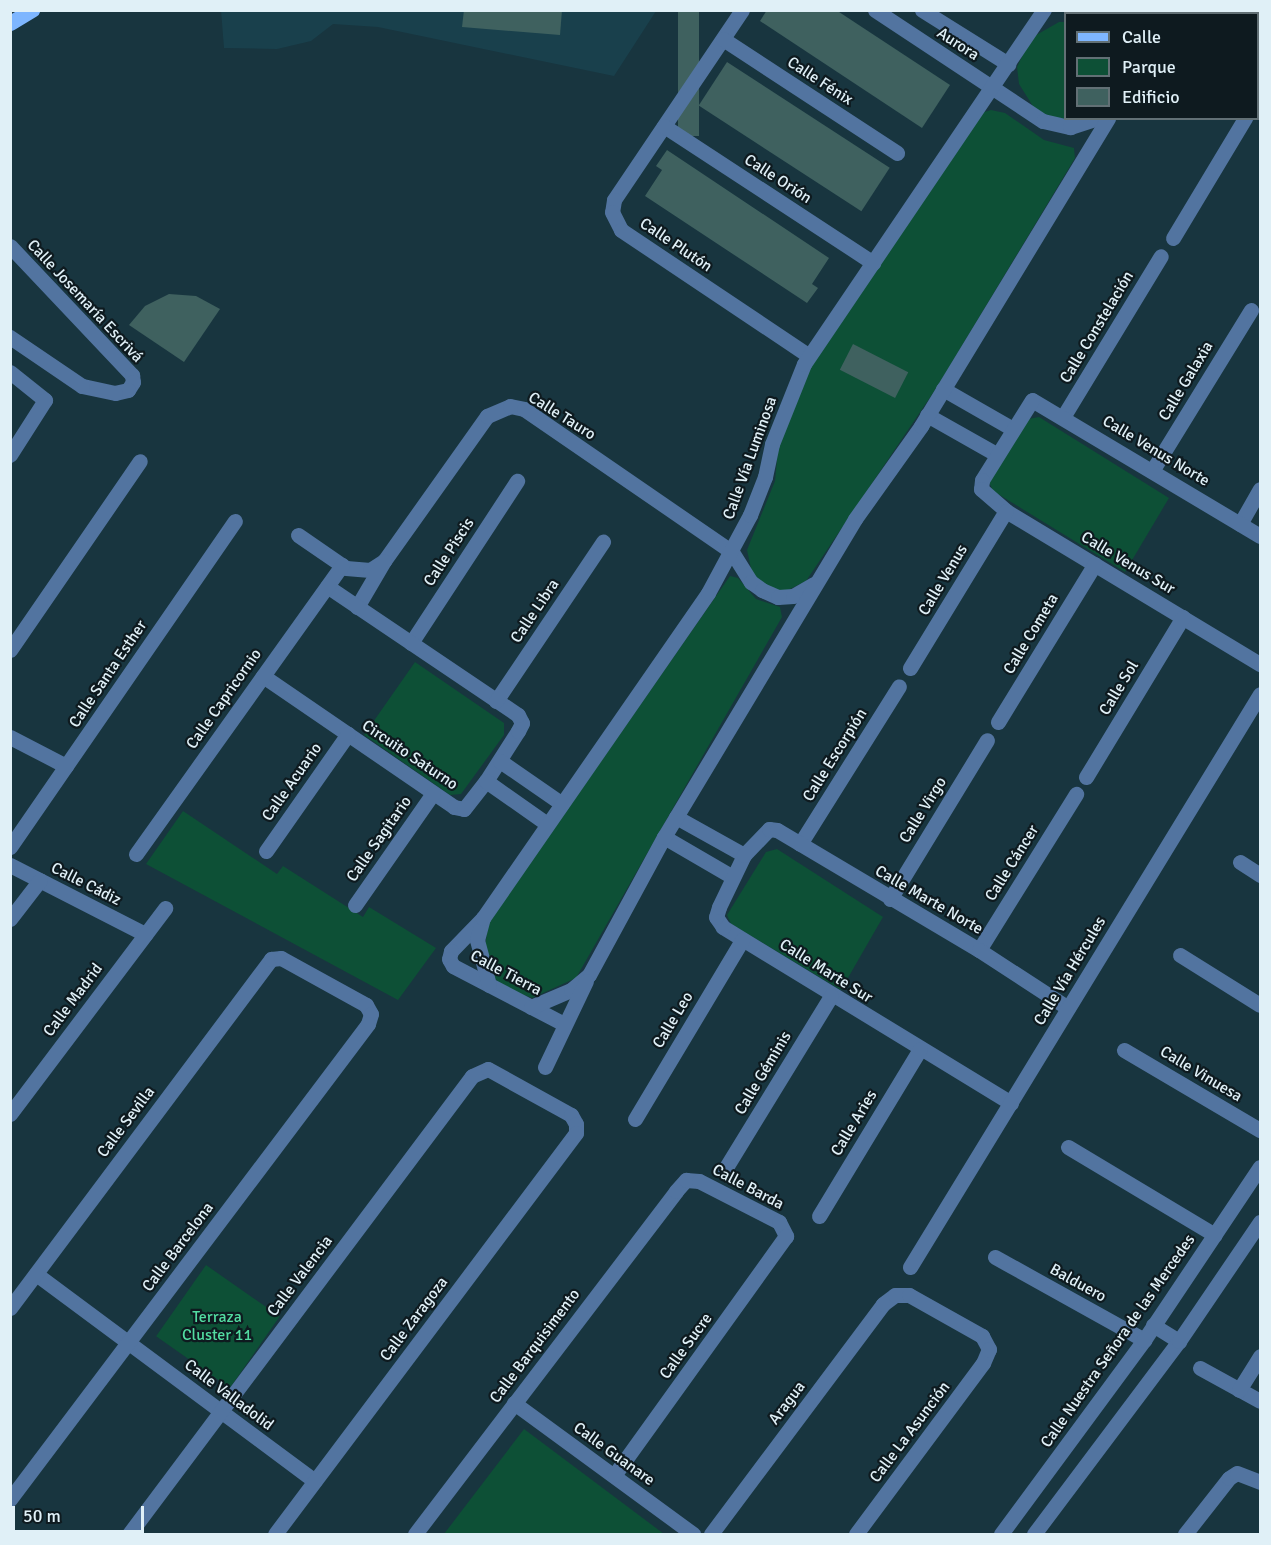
<!DOCTYPE html>
<meta charset="utf-8">
<style>
body{margin:0}
#map{position:relative;width:1271px;height:1545px;overflow:hidden;background:#18353f;font-family:Signika,sans-serif}
div>[style]{position:absolute}
.built>*{inset:0;background:#19404c}
.green>*{inset:0;background:#0d5036;transform-origin:0 0}
.building>*{inset:0;background:#3f615f;transform-origin:0 0}
.minor>*{height:15px;margin:-7.5px;padding:0 7.5px;transform-origin:7.5px;border-radius:7.5px;background:#5274a0}
.major>*{height:15px;margin:-7.5px;padding:0 7.5px;transform-origin:7.5px;border-radius:7.5px;background:#7eb6ff}
span{translate:-50% -50%;white-space:nowrap;text-align:center;line-height:1.15;-webkit-text-stroke:4.5px #0e1a1f;paint-order:stroke}
.street-label{font-size:16px;color:#e0f0f7}
.park-label{font-size:16px;color:#52dca1}
.frame{position:absolute;inset:0;border:12px solid #e0f0f7;pointer-events:none}
.legend{position:absolute;left:1064px;top:12px;width:195px;height:108px;box-sizing:border-box;background:#0e1a1f;border:2px solid #627075;margin:0;padding:8px 10px;list-style:none;font-size:18px;color:#e0f0f7}
.legend li{display:flex;align-items:center;gap:12px;height:30px}
.legend b{width:30px;border:2px solid #627075}
.scale{position:absolute;left:12px;top:1506px;width:132px;height:27px;box-sizing:border-box;border:3px solid #e0f0f7;border-top:0;padding-left:8px;font-size:18px;line-height:21px;white-space:nowrap;color:#e0f0f7;-webkit-text-stroke:4px #0e1a1f;paint-order:stroke}
</style>
<div id="map">
<div class="built">
<i style="clip-path:polygon(221px 10px,656px 11px,614px 76px,378px 27px,333px 24px,311px 41px,277px 49px,224px 48px)"></i>
</div>
<div class="green">
<i style="clip-path:polygon(1108px 11px,1159px 11px,1157px 14px)"></i>
<i style="clip-path:polygon(1059px 22px,1065px 22px,1066px 118px,1084px 119px,1067px 122px,1036px 111px,1019px 84px,1017px 67px,1031px 38px)"></i>
<i style="clip-path:polygon(991px 110px,1005px 113px,1044px 140px,1074px 148px,1075px 158px,937px 387px,806px 581px,784px 592px,761px 583px,752px 573px,747px 550px,775px 481px,779px 438px,810px 367px,978px 114px)"></i>
<i style="clip-path:polygon(1039px 417px,1169px 498px,1125px 572px,993px 491px,989px 482px,1028px 419px)"></i>
<i style="clip-path:polygon(730px 576px,738px 578px,756px 599px,780px 607px,782px 617px,576px 978px,532px 998px,505px 988px,492px 976px,484px 951px,489px 922px)"></i>
<i style="clip-path:polygon(415px 662px,504px 723px,504px 735px,461px 794px,450px 795px,364px 735px)"></i>
<i style="clip-path:polygon(183px 811px,277px 874px,283px 866px,363px 917px,369px 907px,436px 948px,398px 1000px,146px 864px)"></i>
<i style="clip-path:polygon(777px 849px,883px 917px,841px 990px,731px 924px,727px 915px,766px 852px)"></i>
<i style="left:206px;top:1265px;width:90px;height:87px;rotate:35deg"></i>
<i style="clip-path:polygon(524px 1429px,664px 1534px,444px 1534px)"></i>
</div>
<div class="building">
<i style="clip-path:polygon(464px 10px,562px 10px,560px 35px,462px 27px)"></i>
<i style="left:678px;top:10px;width:21px;height:126px"></i>
<i style="clip-path:polygon(767px 10px,836px 10px,950px 85px,922px 128px,760px 21px)"></i>
<i style="left:727px;top:62px;width:194px;height:52px;rotate:33deg"></i>
<i style="clip-path:polygon(667px 150px,829px 258px,812px 284px,818px 288px,807px 303px,645px 196px,662px 170px,656px 166px)"></i>
<i style="clip-path:polygon(169px 294px,196px 296px,220px 309px,184px 362px,129px 325px,145px 306px)"></i>
<i style="left:853px;top:344px;width:62px;height:29px;rotate:27deg"></i>
</div>
<div class="minor">
<i style="left:742px;top:10px;width:229px;rotate:124deg"></i>
<i style="left:614px;top:200px;width:12px;rotate:99deg"></i>
<i style="left:612px;top:212px;width:20px;rotate:63deg"></i>
<i style="left:621px;top:230px;width:226px;rotate:33.8deg"></i>
<i style="left:875px;top:10px;width:201px;rotate:33.5deg"></i>
<i style="left:1043px;top:121px;width:28px;rotate:13deg"></i>
<i style="left:1070px;top:127px;width:29px;rotate:-18deg"></i>
<i style="left:922px;top:10px;width:102px;rotate:32.1deg"></i>
<i style="left:1095px;top:10px;width:8px;rotate:30deg"></i>
<i style="left:1172px;top:14px;width:4px;rotate:-63deg"></i>
<i style="left:1258px;top:26px;width:6px;rotate:-72deg"></i>
<i style="left:723px;top:39px;width:208px;rotate:33.2deg"></i>
<i style="left:1258px;top:68px;width:4px;rotate:56deg"></i>
<i style="left:1258px;top:98px;width:4px;rotate:-63deg"></i>
<i style="left:664px;top:126px;width:250px;rotate:33.2deg"></i>
<i style="left:1173px;top:238px;width:140px;rotate:-59deg"></i>
<i style="left:10px;top:246px;width:178px;rotate:46.6deg"></i>
<i style="left:132px;top:375px;width:7px;rotate:82deg"></i>
<i style="left:133px;top:382px;width:9px;rotate:122deg"></i>
<i style="left:128px;top:390px;width:13px;rotate:167deg"></i>
<i style="left:115px;top:393px;width:34px;rotate:-168deg"></i>
<i style="left:82px;top:386px;width:87px;rotate:-145.8deg"></i>
<i style="left:10px;top:372px;width:45px;rotate:38.7deg"></i>
<i style="left:45px;top:400px;width:65px;rotate:122.5deg"></i>
<i style="left:943px;top:389px;width:78px;rotate:29.8deg"></i>
<i style="left:927px;top:415px;width:79px;rotate:29.5deg"></i>
<i style="left:1063px;top:417px;width:188px;rotate:-58.7deg"></i>
<i style="left:1152px;top:471px;width:189px;rotate:-58.4deg"></i>
<i style="left:1240px;top:524px;width:40px;rotate:-60.3deg"></i>
<i style="left:298px;top:535px;width:58px;rotate:34.5deg"></i>
<i style="left:346px;top:568px;width:24px;rotate:5deg"></i>
<i style="left:370px;top:570px;width:17px;rotate:-33deg"></i>
<i style="left:384px;top:561px;width:178px;rotate:-54.6deg"></i>
<i style="left:487px;top:416px;width:25px;rotate:-23deg"></i>
<i style="left:510px;top:406px;width:14px;rotate:12deg"></i>
<i style="left:524px;top:409px;width:252px;rotate:34.5deg"></i>
<i style="left:732px;top:552px;width:36px;rotate:58deg"></i>
<i style="left:751px;top:582px;width:14px;rotate:36deg"></i>
<i style="left:762px;top:590px;width:17px;rotate:24deg"></i>
<i style="left:778px;top:597px;width:15px;rotate:-4deg"></i>
<i style="left:793px;top:596px;width:24px;rotate:-30deg"></i>
<i style="left:1260px;top:536px;width:265px;rotate:-149.2deg"></i>
<i style="left:1032px;top:400px;width:94px;rotate:122deg"></i>
<i style="left:982px;top:480px;width:9px;rotate:96deg"></i>
<i style="left:981px;top:489px;width:33px;rotate:41deg"></i>
<i style="left:1006px;top:511px;width:297px;rotate:31.1deg"></i>
<i style="left:357px;top:607px;width:53px;rotate:-59.6deg"></i>
<i style="left:411px;top:643px;width:194px;rotate:-56.8deg"></i>
<i style="left:10px;top:650px;width:229px;rotate:-55.5deg"></i>
<i style="left:910px;top:668px;width:184px;rotate:-58.6deg"></i>
<i style="left:263px;top:676px;width:232px;rotate:34.4deg"></i>
<i style="left:454px;top:807px;width:10px;rotate:11deg"></i>
<i style="left:464px;top:809px;width:36px;rotate:-52deg"></i>
<i style="left:486px;top:781px;width:59px;rotate:-57.4deg"></i>
<i style="left:518px;top:731px;width:9px;rotate:-63deg"></i>
<i style="left:522px;top:723px;width:9px;rotate:-117deg"></i>
<i style="left:518px;top:715px;width:230px;rotate:-146deg"></i>
<i style="left:496px;top:701px;width:192px;rotate:-56.1deg"></i>
<i style="left:998px;top:722px;width:185px;rotate:-58.5deg"></i>
<i style="left:10px;top:737px;width:63px;rotate:27.4deg"></i>
<i style="left:500px;top:761px;width:75px;rotate:34.7deg"></i>
<i style="left:1086px;top:777px;width:187px;rotate:-58.8deg"></i>
<i style="left:486px;top:781px;width:75px;rotate:35.2deg"></i>
<i style="left:676px;top:817px;width:78px;rotate:29.2deg"></i>
<i style="left:664px;top:837px;width:78px;rotate:30.2deg"></i>
<i style="left:800px;top:844px;width:186px;rotate:-57.9deg"></i>
<i style="left:10px;top:847px;width:396px;rotate:-55.4deg"></i>
<i style="left:266px;top:851px;width:143px;rotate:-55deg"></i>
<i style="left:136px;top:854px;width:355px;rotate:-54.5deg"></i>
<i style="left:1240px;top:862px;width:24px;rotate:33deg"></i>
<i style="left:10px;top:865px;width:152px;rotate:27.1deg"></i>
<i style="left:890px;top:899px;width:186px;rotate:-58.6deg"></i>
<i style="left:355px;top:905px;width:136px;rotate:-55.1deg"></i>
<i style="left:483px;top:918px;width:46px;rotate:134.1deg"></i>
<i style="left:451px;top:951px;width:8px;rotate:104deg"></i>
<i style="left:449px;top:959px;width:8px;rotate:60deg"></i>
<i style="left:453px;top:966px;width:125px;rotate:27.6deg"></i>
<i style="left:10px;top:919px;width:49px;rotate:-52.4deg"></i>
<i style="left:979px;top:950px;width:184px;rotate:-58.1deg"></i>
<i style="left:1180px;top:955px;width:94px;rotate:32deg"></i>
<i style="left:489px;top:985px;width:47px;rotate:-104.9deg"></i>
<i style="left:477px;top:940px;width:23px;rotate:-75deg"></i>
<i style="left:483px;top:918px;width:395px;rotate:-55.3deg"></i>
<i style="left:708px;top:593px;width:89px;rotate:-61.7deg"></i>
<i style="left:750px;top:515px;width:41px;rotate:-68.5deg"></i>
<i style="left:765px;top:477px;width:34px;rotate:-78deg"></i>
<i style="left:772px;top:444px;width:86px;rotate:-68.2deg"></i>
<i style="left:804px;top:364px;width:428px;rotate:-55.9deg"></i>
<i style="left:531px;top:1007px;width:43px;rotate:-23deg"></i>
<i style="left:571px;top:990px;width:23px;rotate:-40deg"></i>
<i style="left:589px;top:975px;width:157px;rotate:-61.5deg"></i>
<i style="left:664px;top:837px;width:371px;rotate:-59deg"></i>
<i style="left:855px;top:519px;width:114px;rotate:-54.6deg"></i>
<i style="left:921px;top:426px;width:360px;rotate:-58.7deg"></i>
<i style="left:1124px;top:1050px;width:158px;rotate:30.5deg"></i>
<i style="left:545px;top:1067px;width:95px;rotate:-64.5deg"></i>
<i style="left:1011px;top:1103px;width:338px;rotate:-148.6deg"></i>
<i style="left:723px;top:927px;width:12px;rotate:-125deg"></i>
<i style="left:716px;top:917px;width:10px;rotate:-73deg"></i>
<i style="left:719px;top:907px;width:58px;rotate:-64.3deg"></i>
<i style="left:744px;top:855px;width:36px;rotate:-46deg"></i>
<i style="left:769px;top:829px;width:8px;rotate:7deg"></i>
<i style="left:777px;top:830px;width:235px;rotate:30.7deg"></i>
<i style="left:979px;top:950px;width:106px;rotate:33.1deg"></i>
<i style="left:10px;top:1114px;width:258px;rotate:-53deg"></i>
<i style="left:635px;top:1119px;width:209px;rotate:-59.1deg"></i>
<i style="left:1068px;top:1147px;width:171px;rotate:30.9deg"></i>
<i style="left:725px;top:1169px;width:203px;rotate:-58.5deg"></i>
<i style="left:819px;top:1216px;width:195px;rotate:-58.8deg"></i>
<i style="left:995px;top:1257px;width:171px;rotate:29.1deg"></i>
<i style="left:910px;top:1267px;width:671px;rotate:-58.58deg"></i>
<i style="left:36px;top:1274px;width:347px;rotate:36.6deg"></i>
<i style="left:10px;top:1308px;width:436px;rotate:-53.2deg"></i>
<i style="left:271px;top:959px;width:10px;rotate:-6deg"></i>
<i style="left:281px;top:958px;width:97px;rotate:28.9deg"></i>
<i style="left:366px;top:1005px;width:10px;rotate:61deg"></i>
<i style="left:371px;top:1014px;width:10px;rotate:107deg"></i>
<i style="left:368px;top:1024px;width:595px;rotate:127deg"></i>
<i style="left:1153px;top:1325px;width:31px;rotate:32deg"></i>
<i style="left:1200px;top:1368px;width:68px;rotate:28.8deg"></i>
<i style="left:1239px;top:1390px;width:40px;rotate:-58deg"></i>
<i style="left:514px;top:1403px;width:222px;rotate:36.2deg"></i>
<i style="left:129px;top:1534px;width:572px;rotate:-53.17deg"></i>
<i style="left:472px;top:1076px;width:17px;rotate:-24deg"></i>
<i style="left:488px;top:1069px;width:95px;rotate:29deg"></i>
<i style="left:571px;top:1115px;width:10px;rotate:61deg"></i>
<i style="left:576px;top:1124px;width:9px;rotate:90deg"></i>
<i style="left:576px;top:1133px;width:501px;rotate:126.89deg"></i>
<i style="left:415px;top:1534px;width:431px;rotate:-52.7deg"></i>
<i style="left:676px;top:1191px;width:15px;rotate:-48deg"></i>
<i style="left:686px;top:1180px;width:13px;rotate:4deg"></i>
<i style="left:699px;top:1181px;width:90px;rotate:27.1deg"></i>
<i style="left:779px;top:1222px;width:16px;rotate:63deg"></i>
<i style="left:786px;top:1236px;width:294px;rotate:125.7deg"></i>
<i style="left:711px;top:1534px;width:287px;rotate:-53.2deg"></i>
<i style="left:883px;top:1304px;width:15px;rotate:-37deg"></i>
<i style="left:895px;top:1295px;width:14px"></i>
<i style="left:909px;top:1295px;width:84px;rotate:29.3deg"></i>
<i style="left:982px;top:1336px;width:15px;rotate:62deg"></i>
<i style="left:989px;top:1349px;width:15px;rotate:113deg"></i>
<i style="left:983px;top:1363px;width:213px;rotate:126.6deg"></i>
<i style="left:1001px;top:1534px;width:241px;rotate:-53.6deg"></i>
<i style="left:1144px;top:1340px;width:208px;rotate:-56.2deg"></i>
<i style="left:1034px;top:1534px;width:241px;rotate:-53.1deg"></i>
<i style="left:1179px;top:1341px;width:144px;rotate:-55.8deg"></i>
<i style="left:1185px;top:1534px;width:71px;rotate:-51.8deg"></i>
<i style="left:1229px;top:1478px;width:9px;rotate:-32deg"></i>
<i style="left:1237px;top:1473px;width:25px;rotate:21deg"></i>
</div>
<div class="major">
<i style="left:10px;top:23px;width:26px;rotate:-31deg"></i>
</div>
<div class="street-label">
<span style="left:958px;top:44px;rotate:33deg">Aurora</span>
<span style="left:820px;top:81px;rotate:33deg">Calle Fénix</span>
<span style="left:778px;top:179px;rotate:33deg">Calle Orión</span>
<span style="left:676px;top:245px;rotate:34deg">Calle Plutón</span>
<span style="left:85px;top:301px;rotate:47deg">Calle Josemaría Escrivá</span>
<span style="left:1097px;top:327px;rotate:-59deg">Calle Constelación</span>
<span style="left:1186px;top:381px;rotate:-59deg">Calle Galaxia</span>
<span style="left:562px;top:416px;rotate:32deg">Calle Tauro</span>
<span style="left:1156px;top:451px;rotate:31deg">Calle Venus Norte</span>
<span style="left:750px;top:458px;rotate:-70deg">Calle Vía Luminosa</span>
<span style="left:449px;top:552px;rotate:-57deg">Calle Piscis</span>
<span style="left:1128px;top:563px;rotate:31deg">Calle Venus Sur</span>
<span style="left:943px;top:580px;rotate:-59deg">Calle Venus</span>
<span style="left:535px;top:611px;rotate:-56deg">Calle Libra</span>
<span style="left:1031px;top:634px;rotate:-59deg">Calle Cometa</span>
<span style="left:108px;top:674px;rotate:-56deg">Calle Santa Esther</span>
<span style="left:1119px;top:688px;rotate:-59deg">Calle Sol</span>
<span style="left:224px;top:699px;rotate:-55deg">Calle Capricornio</span>
<span style="left:410px;top:755px;rotate:34deg">Circuito Saturno</span>
<span style="left:835px;top:755px;rotate:-58deg">Calle Escorpión</span>
<span style="left:292px;top:782px;rotate:-55deg">Calle Acuario</span>
<span style="left:923px;top:810px;rotate:-58deg">Calle Virgo</span>
<span style="left:379px;top:839px;rotate:-55deg">Calle Sagitario</span>
<span style="left:1012px;top:863px;rotate:-58deg">Calle Cáncer</span>
<span style="left:86px;top:884px;rotate:27deg">Calle Cádiz</span>
<span style="left:929px;top:900px;rotate:30deg">Calle Marte Norte</span>
<span style="left:826px;top:971px;rotate:32deg">Calle Marte Sur</span>
<span style="left:1070px;top:971px;rotate:-59deg">Calle Vía Hércules</span>
<span style="left:506px;top:973px;rotate:28deg">Calle Tierra</span>
<span style="left:73px;top:1000px;rotate:-53deg">Calle Madrid</span>
<span style="left:673px;top:1020px;rotate:-59deg">Calle Leo</span>
<span style="left:763px;top:1073px;rotate:-59deg">Calle Géminis</span>
<span style="left:1201px;top:1074px;rotate:31deg">Calle Vinuesa</span>
<span style="left:126px;top:1122px;rotate:-53deg">Calle Sevilla</span>
<span style="left:854px;top:1123px;rotate:-59deg">Calle Aries</span>
<span style="left:748px;top:1187px;rotate:28deg">Calle Barda</span>
<span style="left:178px;top:1247px;rotate:-53deg">Calle Barcelona</span>
<span style="left:300px;top:1276px;rotate:-53deg">Calle Valencia</span>
<span style="left:1078px;top:1283px;rotate:29deg">Balduero</span>
<span style="left:414px;top:1319px;rotate:-53deg">Calle Zaragoza</span>
<span style="left:1118px;top:1341px;rotate:-55deg">Calle Nuestra Señora de las Mercedes</span>
<span style="left:535px;top:1346px;rotate:-53deg">Calle Barquisimento</span>
<span style="left:686px;top:1346px;rotate:-54deg">Calle Sucre</span>
<span style="left:229px;top:1395px;rotate:37deg">Calle Valladolid</span>
<span style="left:787px;top:1403px;rotate:-53deg">Aragua</span>
<span style="left:910px;top:1432px;rotate:-53deg">Calle La Asunción</span>
<span style="left:614px;top:1454px;rotate:36deg">Calle Guanare</span>
</div>
<div class="park-label">
<span style="left:217px;top:1326px">Terraza<br>Cluster 11</span>
</div>
<div class="frame"></div>
<ul class="legend">
<li><b style="height:8px;background:#7eb6ff"></b>Calle</li>
<li><b style="height:16px;background:#0d5036"></b>Parque</li>
<li><b style="height:16px;background:#3f615f"></b>Edificio</li>
</ul>
<div class="scale">50 m</div>
</div>
